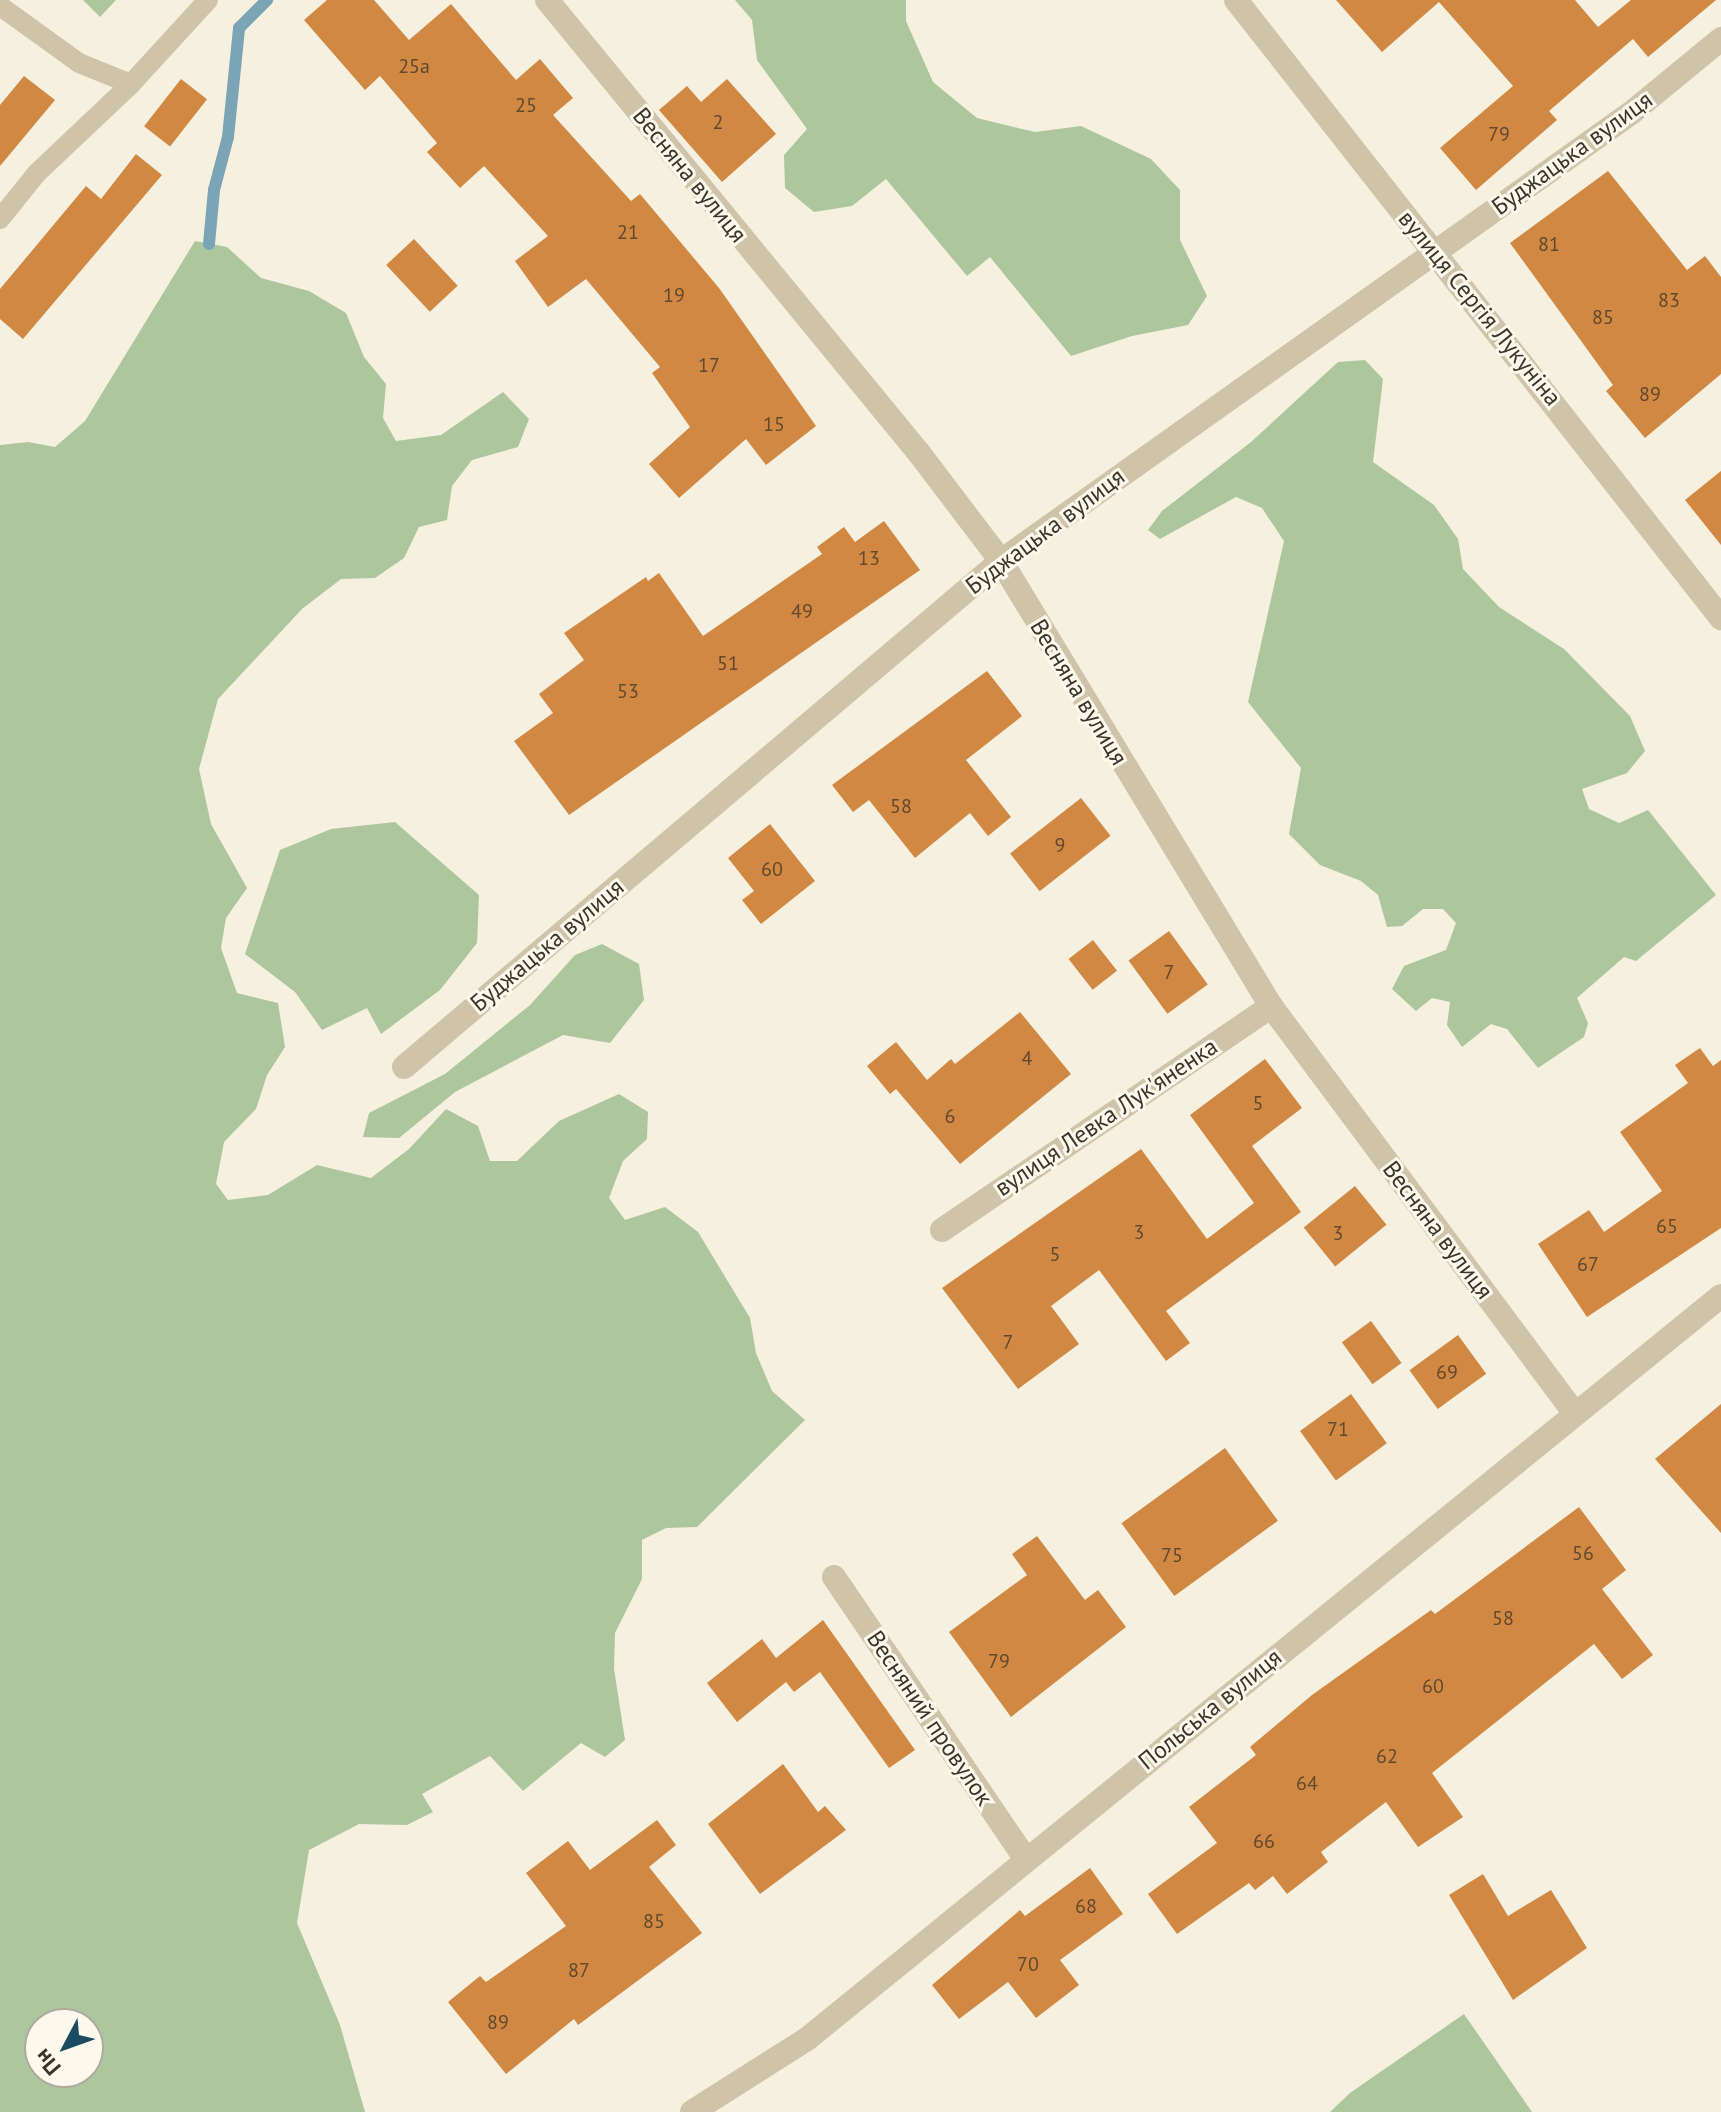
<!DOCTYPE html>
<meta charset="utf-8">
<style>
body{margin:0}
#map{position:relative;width:1721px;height:2112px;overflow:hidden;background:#f5f0df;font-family:"PT Sans",sans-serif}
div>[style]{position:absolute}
.green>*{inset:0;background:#aec69d}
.stream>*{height:12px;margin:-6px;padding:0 6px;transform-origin:6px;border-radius:6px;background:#7ba4b5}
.building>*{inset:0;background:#d08842;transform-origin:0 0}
.lane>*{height:20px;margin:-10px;padding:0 10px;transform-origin:10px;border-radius:10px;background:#cfc4a9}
.street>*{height:24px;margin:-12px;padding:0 12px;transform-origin:12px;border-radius:12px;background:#cfc4a9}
span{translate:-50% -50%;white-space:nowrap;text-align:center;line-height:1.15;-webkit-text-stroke:6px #fcf8ec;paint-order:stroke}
.number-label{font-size:20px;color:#60492f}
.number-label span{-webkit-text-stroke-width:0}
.street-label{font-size:24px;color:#3b3429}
.north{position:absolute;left:24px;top:2008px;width:80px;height:80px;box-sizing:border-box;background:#fcf8ec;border:2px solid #afaa9e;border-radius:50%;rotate:229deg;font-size:22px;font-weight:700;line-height:32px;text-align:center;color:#3b3429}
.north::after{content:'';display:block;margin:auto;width:28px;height:36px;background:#1b4b61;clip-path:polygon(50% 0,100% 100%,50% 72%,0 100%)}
</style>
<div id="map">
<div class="green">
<i style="clip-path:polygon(83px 0,116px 0,100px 17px)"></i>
<i style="clip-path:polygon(735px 0,906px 0,906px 21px,933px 82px,977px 118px,1035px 132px,1081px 126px,1151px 159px,1180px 190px,1180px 240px,1207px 296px,1188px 325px,1132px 336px,1071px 356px,990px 257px,967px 276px,886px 179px,852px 206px,814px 212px,785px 188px,784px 155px,807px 129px,757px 60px,752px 20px)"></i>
<i style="clip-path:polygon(evenodd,195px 241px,227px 247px,261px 278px,309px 291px,346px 313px,364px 357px,386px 384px,383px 418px,396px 441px,441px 435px,503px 392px,529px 419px,518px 447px,472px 460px,452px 486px,447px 520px,419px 527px,404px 558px,375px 578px,341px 579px,302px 609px,218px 699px,199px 769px,211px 824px,247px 888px,226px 918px,221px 948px,237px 993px,278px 1003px,285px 1047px,267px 1075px,256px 1109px,224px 1142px,216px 1184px,228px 1200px,268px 1195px,317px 1165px,371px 1178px,409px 1149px,446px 1109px,478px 1126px,490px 1161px,517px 1161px,559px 1121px,619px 1094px,648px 1112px,647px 1139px,623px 1161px,609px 1198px,625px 1220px,665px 1207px,698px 1232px,750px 1318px,756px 1353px,772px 1391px,805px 1420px,697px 1527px,666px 1528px,642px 1540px,642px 1579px,615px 1633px,614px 1669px,625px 1740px,605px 1757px,581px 1743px,523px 1791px,490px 1756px,422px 1794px,433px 1812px,407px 1825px,359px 1824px,309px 1850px,297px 1923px,340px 2025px,365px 2112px,0 2112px,0 445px,28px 442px,55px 447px,85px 421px,195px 241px,40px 2024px,88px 2024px,88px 2072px,40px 2072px,40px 2024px)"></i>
<i style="clip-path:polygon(1365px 360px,1383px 379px,1373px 462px,1434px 505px,1458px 539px,1463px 569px,1499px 607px,1564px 649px,1630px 716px,1645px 751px,1627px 773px,1582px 789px,1589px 809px,1619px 823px,1648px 810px,1716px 895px,1636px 961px,1624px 957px,1577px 998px,1588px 1023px,1584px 1037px,1538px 1068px,1507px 1029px,1491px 1024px,1462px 1047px,1447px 1025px,1450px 1002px,1432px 998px,1416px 1011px,1392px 989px,1404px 966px,1446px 950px,1456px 923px,1443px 909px,1423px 909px,1402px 926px,1387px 927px,1378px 895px,1361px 881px,1320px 865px,1289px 834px,1301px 768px,1248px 702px,1284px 541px,1262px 508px,1236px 497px,1160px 539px,1148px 530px,1162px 511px,1251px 442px,1338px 362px)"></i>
<i style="clip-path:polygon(395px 822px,479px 895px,477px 943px,440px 990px,381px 1034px,367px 1008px,322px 1030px,295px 992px,245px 954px,280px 850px,331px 829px)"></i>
<i style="clip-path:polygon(602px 944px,639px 964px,644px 1000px,610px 1043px,563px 1035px,455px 1092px,399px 1138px,363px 1137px,369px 1113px,445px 1074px,530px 1005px,575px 955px)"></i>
<i style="clip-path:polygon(1464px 2014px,1532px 2112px,1330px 2112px,1350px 2093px)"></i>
</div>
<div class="stream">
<i style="left:209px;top:244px;width:54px;rotate:-84.7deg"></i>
<i style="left:214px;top:190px;width:55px;rotate:-75.2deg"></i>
<i style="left:228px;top:137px;width:110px;rotate:-84.2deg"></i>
<i style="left:239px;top:28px;width:40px;rotate:-45deg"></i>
</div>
<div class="building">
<i style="clip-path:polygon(327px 0,374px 0,409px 40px,451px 4px,516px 80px,540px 59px,573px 98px,553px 115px,631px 201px,640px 194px,719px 288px,816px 426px,766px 465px,746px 439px,679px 498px,649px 464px,690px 427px,652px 373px,660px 367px,586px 279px,548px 307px,515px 261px,548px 236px,484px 166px,460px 188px,427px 152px,437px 143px,380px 76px,365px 90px,304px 20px)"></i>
<i style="clip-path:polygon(1336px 0,1575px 0,1598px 27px,1631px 0,1716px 0,1648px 57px,1633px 39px,1549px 111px,1557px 120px,1476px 190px,1440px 148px,1513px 86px,1439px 2px,1382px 52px)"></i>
<i style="clip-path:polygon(24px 76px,55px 100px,0 166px,0 105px)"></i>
<i style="left:181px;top:79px;width:33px;height:60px;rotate:38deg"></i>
<i style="clip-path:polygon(727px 79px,776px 134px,722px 182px,659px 110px,687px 86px,701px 102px)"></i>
<i style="clip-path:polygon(136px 154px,162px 175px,23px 339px,0 319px,0 289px,86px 186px,101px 199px)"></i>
<i style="clip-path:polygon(1608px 171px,1687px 270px,1705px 256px,1721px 277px,1721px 374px,1645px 438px,1606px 391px,1613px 385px,1510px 243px)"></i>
<i style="left:414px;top:239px;width:64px;height:38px;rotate:47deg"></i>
<i style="clip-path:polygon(1721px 471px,1721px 545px,1685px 500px)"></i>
<i style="clip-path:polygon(884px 521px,920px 570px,569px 815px,514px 741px,553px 713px,539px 694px,584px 660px,564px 633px,646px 577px,648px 581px,659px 573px,703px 636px,822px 554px,817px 547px,844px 527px,855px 542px)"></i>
<i style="clip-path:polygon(987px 671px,1022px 716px,966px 760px,1011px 817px,988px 836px,970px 813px,915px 858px,869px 800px,853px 812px,832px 785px)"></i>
<i style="left:1081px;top:798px;width:48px;height:90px;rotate:52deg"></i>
<i style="clip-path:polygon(770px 824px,815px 881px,761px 924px,742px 900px,754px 891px,728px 858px)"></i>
<i style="left:1169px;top:931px;width:66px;height:50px;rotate:54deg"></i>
<i style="left:1093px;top:940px;width:39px;height:31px;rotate:52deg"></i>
<i style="clip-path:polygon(1020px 1012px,1071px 1074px,960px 1164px,896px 1089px,890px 1094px,867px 1066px,896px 1042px,927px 1080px,951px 1059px,955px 1064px)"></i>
<i style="clip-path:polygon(1700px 1048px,1713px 1066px,1721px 1060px,1721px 1228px,1587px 1317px,1538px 1244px,1589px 1210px,1604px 1232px,1662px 1191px,1620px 1132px,1688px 1083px,1675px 1065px)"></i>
<i style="clip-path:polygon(1265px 1059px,1302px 1108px,1252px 1146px,1301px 1212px,1166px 1311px,1190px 1343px,1166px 1361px,1099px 1270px,1051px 1306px,1079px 1344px,1018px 1389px,942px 1288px,1141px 1149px,1207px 1239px,1254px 1203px,1190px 1115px)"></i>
<i style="left:1355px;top:1186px;width:50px;height:66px;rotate:51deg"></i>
<i style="left:1371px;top:1321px;width:52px;height:36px;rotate:54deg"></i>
<i style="left:1458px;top:1335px;width:48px;height:60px;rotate:54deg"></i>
<i style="left:1351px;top:1394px;width:61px;height:63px;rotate:54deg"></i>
<i style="clip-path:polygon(1721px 1404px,1721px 1533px,1655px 1459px)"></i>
<i style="left:1225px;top:1448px;width:90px;height:128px;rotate:54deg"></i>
<i style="clip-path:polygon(1579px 1507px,1626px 1570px,1602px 1589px,1653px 1655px,1622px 1679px,1594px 1644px,1432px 1773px,1463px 1817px,1418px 1847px,1386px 1802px,1321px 1852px,1328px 1862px,1287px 1894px,1273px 1876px,1255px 1890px,1249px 1883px,1177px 1934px,1148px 1894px,1217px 1843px,1189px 1807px,1256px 1755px,1250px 1747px,1312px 1695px,1431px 1610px,1435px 1614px)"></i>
<i style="clip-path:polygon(1037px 1536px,1085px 1600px,1098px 1590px,1126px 1627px,1011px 1717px,949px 1632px,1027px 1575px,1012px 1554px)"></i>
<i style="clip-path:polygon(823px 1620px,915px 1750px,889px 1768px,820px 1672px,794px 1692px,786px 1682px,737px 1722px,707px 1683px,762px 1639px,776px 1658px)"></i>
<i style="clip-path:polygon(783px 1764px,818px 1812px,825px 1806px,846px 1830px,760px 1894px,708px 1824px)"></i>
<i style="clip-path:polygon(657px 1820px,676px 1845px,649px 1867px,702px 1933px,578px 2025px,574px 2019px,506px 2074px,448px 2002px,480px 1976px,486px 1982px,566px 1926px,526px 1873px,568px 1841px,590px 1870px)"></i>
<i style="clip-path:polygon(1090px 1868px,1123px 1914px,1060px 1960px,1079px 1985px,1036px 2018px,1008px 1982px,959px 2019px,932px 1985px,1020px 1910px,1025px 1916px)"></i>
<i style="clip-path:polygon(1483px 1874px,1508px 1916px,1551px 1890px,1587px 1948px,1513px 2000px,1449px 1895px)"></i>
</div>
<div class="lane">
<i style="left:0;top:6px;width:97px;rotate:35.8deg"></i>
<i style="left:79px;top:63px;width:56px;rotate:22deg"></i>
<i style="left:131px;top:84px;width:114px;rotate:-47.5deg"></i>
<i style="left:0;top:219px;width:59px;rotate:-51.2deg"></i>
<i style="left:37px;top:173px;width:129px;rotate:-43.4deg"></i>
</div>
<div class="street">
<i style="left:547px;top:0;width:586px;rotate:50.61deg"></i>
<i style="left:919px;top:453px;width:136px;rotate:52.8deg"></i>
<i style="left:1001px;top:561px;width:521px;rotate:58.75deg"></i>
<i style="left:1271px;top:1006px;width:505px;rotate:53.29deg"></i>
<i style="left:1236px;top:0;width:786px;rotate:51.88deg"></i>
<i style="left:404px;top:1067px;width:783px;rotate:-40.28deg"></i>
<i style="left:1001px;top:561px;width:773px;rotate:-35.42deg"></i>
<i style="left:1631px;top:113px;width:117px;rotate:-39.4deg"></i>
<i style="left:942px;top:1230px;width:398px;rotate:-34.2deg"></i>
<i style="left:834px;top:1577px;width:341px;rotate:55.8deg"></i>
<i style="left:692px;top:2112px;width:136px;rotate:-32.4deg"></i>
<i style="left:807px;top:2039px;width:1178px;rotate:-39.11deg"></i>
</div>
<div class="number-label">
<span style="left:414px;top:66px">25а</span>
<span style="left:526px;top:105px">25</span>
<span style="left:718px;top:122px">2</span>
<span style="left:1499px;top:134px">79</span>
<span style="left:628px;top:232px">21</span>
<span style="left:1549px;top:244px">81</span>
<span style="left:674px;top:295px">19</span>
<span style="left:1669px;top:300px">83</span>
<span style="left:1603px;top:317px">85</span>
<span style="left:709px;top:365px">17</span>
<span style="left:1650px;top:394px">89</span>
<span style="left:774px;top:424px">15</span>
<span style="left:869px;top:558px">13</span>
<span style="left:802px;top:611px">49</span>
<span style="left:728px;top:663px">51</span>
<span style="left:628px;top:691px">53</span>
<span style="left:901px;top:806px">58</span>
<span style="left:1060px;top:845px">9</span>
<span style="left:772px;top:869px">60</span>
<span style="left:1169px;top:972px">7</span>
<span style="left:1027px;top:1058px">4</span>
<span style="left:1258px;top:1103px">5</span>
<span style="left:950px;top:1116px">6</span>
<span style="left:1667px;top:1226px">65</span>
<span style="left:1139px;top:1232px">3</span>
<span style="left:1338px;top:1233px">3</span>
<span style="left:1055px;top:1254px">5</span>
<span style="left:1588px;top:1264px">67</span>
<span style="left:1008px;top:1342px">7</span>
<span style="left:1447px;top:1372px">69</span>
<span style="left:1338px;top:1429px">71</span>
<span style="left:1583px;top:1553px">56</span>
<span style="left:1172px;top:1555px">75</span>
<span style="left:1503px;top:1618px">58</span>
<span style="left:999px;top:1661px">79</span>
<span style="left:1433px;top:1686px">60</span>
<span style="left:1387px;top:1756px">62</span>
<span style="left:1307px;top:1783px">64</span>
<span style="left:1264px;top:1841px">66</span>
<span style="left:1086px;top:1906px">68</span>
<span style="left:654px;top:1921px">85</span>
<span style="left:1028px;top:1964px">70</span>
<span style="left:579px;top:1970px">87</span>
<span style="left:498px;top:2022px">89</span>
</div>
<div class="street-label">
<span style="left:1572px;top:153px;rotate:-36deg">Буджацька вулиця</span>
<span style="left:690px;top:175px;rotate:51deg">Весняна вулиця</span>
<span style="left:1480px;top:308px;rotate:51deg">вулиця Сергія Лукуніна</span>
<span style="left:1045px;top:531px;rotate:-37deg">Буджацька вулиця</span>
<span style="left:1079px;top:692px;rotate:59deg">Весняна вулиця</span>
<span style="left:547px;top:945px;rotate:-40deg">Буджацька вулиця</span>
<span style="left:1106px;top:1117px;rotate:-34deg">вулиця Левка Лук'яненка</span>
<span style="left:1438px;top:1230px;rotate:53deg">Весняна вулиця</span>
<span style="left:1210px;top:1709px;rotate:-39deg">Польська вулиця</span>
<span style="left:930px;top:1718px;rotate:56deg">Весняний провулок</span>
</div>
<div class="north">Пн</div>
</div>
